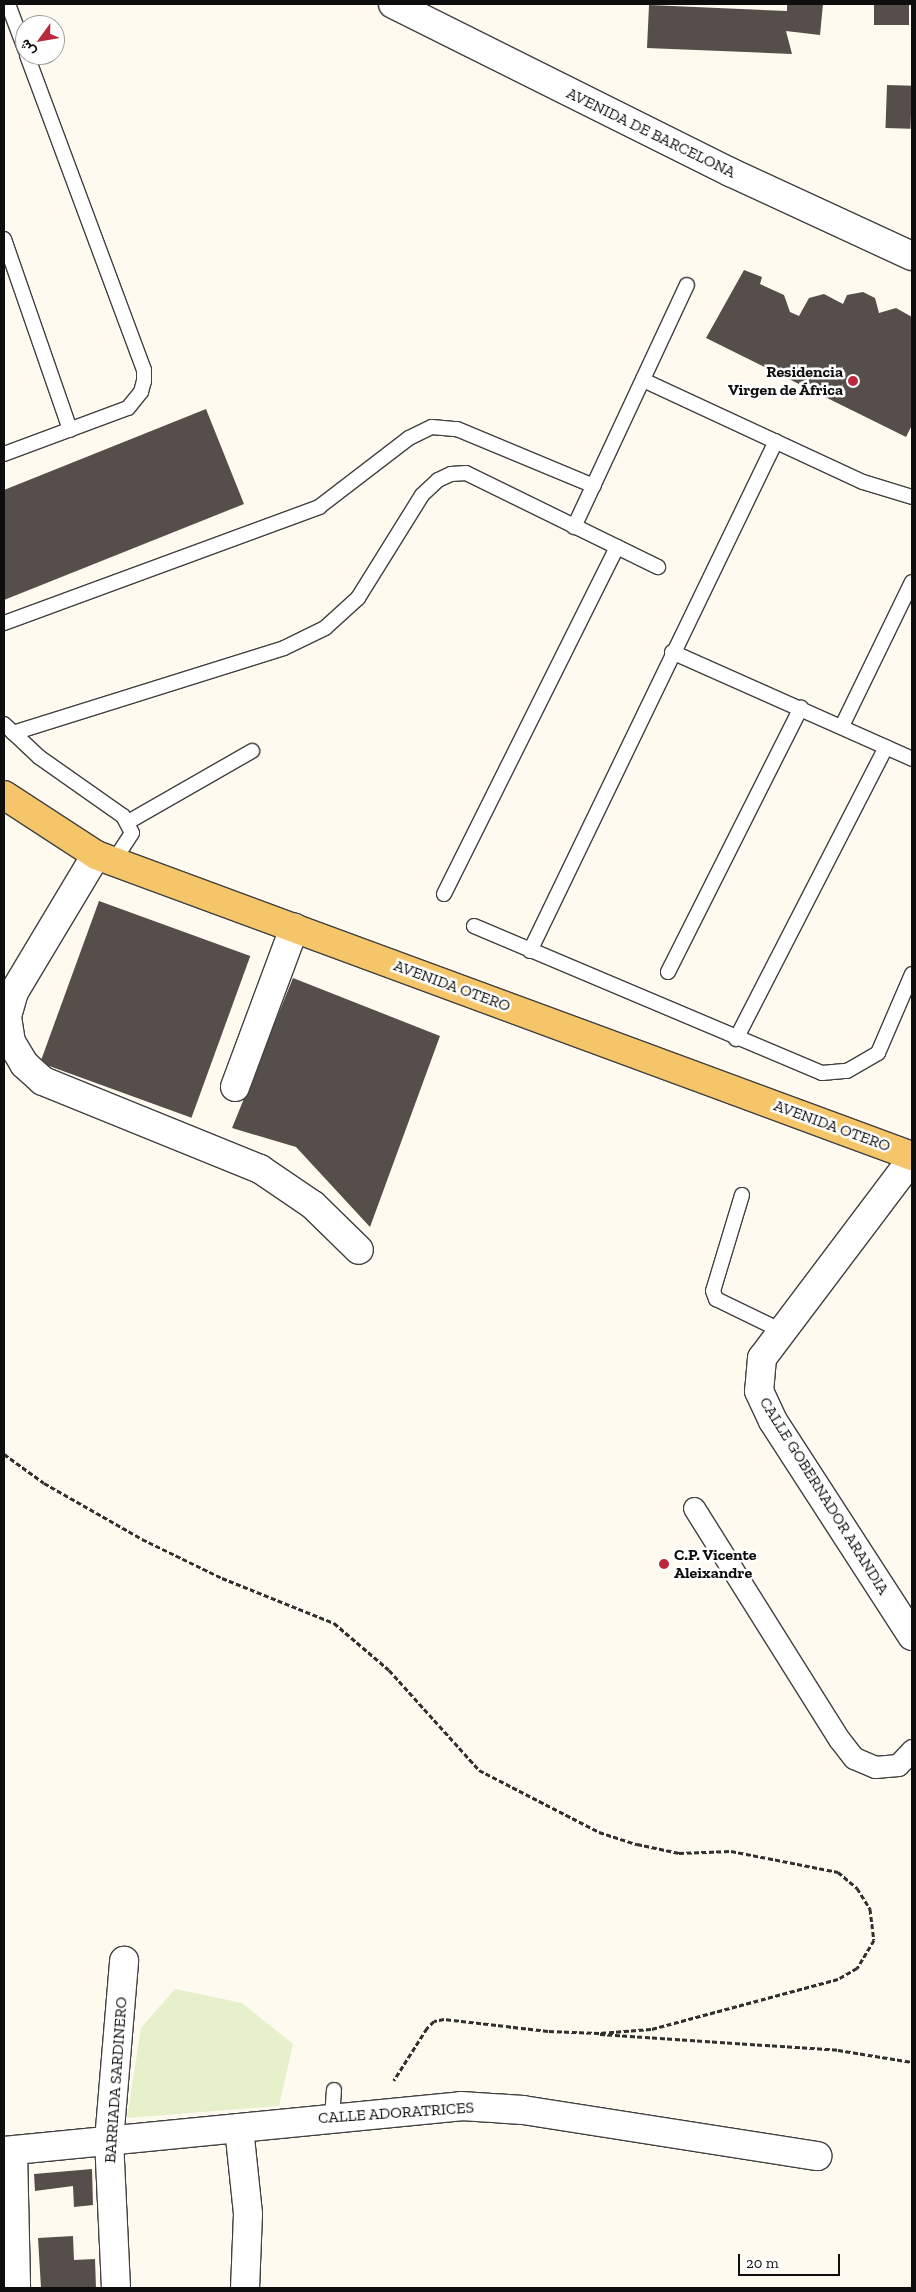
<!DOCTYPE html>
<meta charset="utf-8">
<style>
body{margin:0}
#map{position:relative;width:916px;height:2292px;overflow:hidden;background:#fffaef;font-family:"Zilla Slab",Vazirmatn,serif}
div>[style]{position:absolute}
.pitch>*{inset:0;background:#e6f0cb}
.building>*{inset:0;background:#564e4a;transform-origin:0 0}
.path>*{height:3px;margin-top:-1.5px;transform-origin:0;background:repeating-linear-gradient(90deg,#303030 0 5px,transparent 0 7.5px)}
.roads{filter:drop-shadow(1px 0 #414141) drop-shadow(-1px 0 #414141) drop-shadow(0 1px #414141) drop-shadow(0 -1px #414141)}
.service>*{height:14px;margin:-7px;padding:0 7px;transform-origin:7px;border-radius:7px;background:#fff}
.pedestrian>*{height:21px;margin:-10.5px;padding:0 10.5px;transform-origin:10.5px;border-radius:10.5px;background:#fff}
.minor>*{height:28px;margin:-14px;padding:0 14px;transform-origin:14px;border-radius:14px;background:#fff}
.primary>*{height:28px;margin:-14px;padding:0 14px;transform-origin:14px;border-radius:14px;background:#f5c669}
.dots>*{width:14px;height:14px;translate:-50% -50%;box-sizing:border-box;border:2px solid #fff;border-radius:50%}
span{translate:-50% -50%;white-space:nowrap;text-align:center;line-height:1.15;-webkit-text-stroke:5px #fff;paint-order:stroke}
.street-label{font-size:16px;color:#0e0e0e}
.poi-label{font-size:16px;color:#0e0e0e;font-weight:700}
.right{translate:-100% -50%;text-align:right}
.left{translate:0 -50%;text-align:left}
.frame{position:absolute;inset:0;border:5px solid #0e0e0e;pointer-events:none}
.north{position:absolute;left:15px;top:15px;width:50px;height:50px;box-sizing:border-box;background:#fff;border:1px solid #9f9f9f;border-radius:50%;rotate:238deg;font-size:14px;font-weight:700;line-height:20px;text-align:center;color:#0e0e0e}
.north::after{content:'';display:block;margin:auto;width:18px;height:22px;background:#ba293d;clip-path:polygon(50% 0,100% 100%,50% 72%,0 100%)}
.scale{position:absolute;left:738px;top:2254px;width:102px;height:22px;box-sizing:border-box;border:2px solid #0e0e0e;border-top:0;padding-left:6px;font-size:15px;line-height:18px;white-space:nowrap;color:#0e0e0e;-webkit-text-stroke:4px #fff;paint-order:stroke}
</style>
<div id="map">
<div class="pitch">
<i style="clip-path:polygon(175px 1989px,242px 2003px,293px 2044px,279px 2106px,127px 2118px,141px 2028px)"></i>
</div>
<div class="building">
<i style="clip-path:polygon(787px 4px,823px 4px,820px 35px,786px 31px,792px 54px,647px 48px,649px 5px,787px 11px)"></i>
<i style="left:874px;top:4px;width:35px;height:21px"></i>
<i style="left:887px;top:85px;width:25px;height:43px;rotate:2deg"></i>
<i style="clip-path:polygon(744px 270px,762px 277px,760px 284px,784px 295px,790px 312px,799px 316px,809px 298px,824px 294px,843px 304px,847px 295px,863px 292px,875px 298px,879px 313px,896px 308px,912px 317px,912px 425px,906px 437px,706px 338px)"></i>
<i style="clip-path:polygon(206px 409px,244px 504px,4px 600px,4px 490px)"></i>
<i style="left:99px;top:901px;width:161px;height:172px;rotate:20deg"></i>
<i style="clip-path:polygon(293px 978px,440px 1036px,370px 1227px,296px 1147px,232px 1128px)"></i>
<i style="clip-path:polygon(92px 2169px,93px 2205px,74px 2207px,73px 2186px,35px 2191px,34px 2174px)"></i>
<i style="clip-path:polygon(73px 2236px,74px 2260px,95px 2259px,96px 2288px,41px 2288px,38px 2238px)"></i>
</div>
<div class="path">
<i style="left:4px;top:1454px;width:49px;rotate:35.9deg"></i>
<i style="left:44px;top:1483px;width:113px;rotate:29.7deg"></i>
<i style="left:142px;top:1539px;width:89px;rotate:26deg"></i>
<i style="left:222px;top:1578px;width:121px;rotate:21.9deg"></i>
<i style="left:334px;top:1623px;width:72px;rotate:40.5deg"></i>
<i style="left:389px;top:1670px;width:135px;rotate:48deg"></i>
<i style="left:479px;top:1770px;width:135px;rotate:27.3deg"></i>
<i style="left:599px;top:1832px;width:40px;rotate:18deg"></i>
<i style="left:637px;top:1844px;width:43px;rotate:12.1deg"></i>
<i style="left:679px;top:1853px;width:52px;rotate:-2.2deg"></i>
<i style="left:731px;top:1851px;width:109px;rotate:11.1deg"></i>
<i style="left:838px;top:1872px;width:25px;rotate:40deg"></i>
<i style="left:857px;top:1888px;width:25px;rotate:58deg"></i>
<i style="left:870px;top:1909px;width:31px;rotate:83deg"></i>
<i style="left:874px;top:1940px;width:33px;rotate:121deg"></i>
<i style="left:857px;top:1968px;width:22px;rotate:150deg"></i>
<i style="left:838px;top:1979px;width:194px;rotate:165deg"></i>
<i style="left:651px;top:2029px;width:52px;rotate:175.6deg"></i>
<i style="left:599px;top:2033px;width:51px;rotate:-177.8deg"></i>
<i style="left:548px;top:2031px;width:105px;rotate:-173.4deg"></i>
<i style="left:444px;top:2019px;width:10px;rotate:169deg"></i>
<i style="left:434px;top:2021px;width:10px;rotate:135deg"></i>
<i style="left:427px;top:2028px;width:62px;rotate:122.4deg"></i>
<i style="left:600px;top:2034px;width:239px;rotate:3.8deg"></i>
<i style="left:838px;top:2050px;width:75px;rotate:9.2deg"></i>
</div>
<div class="roads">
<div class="service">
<i style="left:8px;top:4px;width:48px;rotate:69.3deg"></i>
<i style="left:4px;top:239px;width:202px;rotate:70.9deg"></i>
<i style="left:643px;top:380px;width:242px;rotate:24.9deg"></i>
<i style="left:863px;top:482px;width:51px;rotate:17deg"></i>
<i style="left:4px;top:454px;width:132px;rotate:-20.4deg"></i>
<i style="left:128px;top:408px;width:21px;rotate:-51deg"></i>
<i style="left:141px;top:392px;width:11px;rotate:-75deg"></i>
<i style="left:144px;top:381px;width:11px;rotate:-90deg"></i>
<i style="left:144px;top:370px;width:336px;rotate:-110.4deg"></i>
<i style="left:574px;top:527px;width:267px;rotate:-65deg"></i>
<i style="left:4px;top:623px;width:336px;rotate:-20.2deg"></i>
<i style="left:319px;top:507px;width:113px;rotate:-37.5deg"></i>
<i style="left:409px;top:438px;width:25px;rotate:-26deg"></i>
<i style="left:432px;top:427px;width:25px;rotate:5deg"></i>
<i style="left:457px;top:429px;width:148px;rotate:22.6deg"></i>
<i style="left:672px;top:652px;width:263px;rotate:24deg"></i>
<i style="left:4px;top:724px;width:48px;rotate:43.3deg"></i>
<i style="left:39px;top:757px;width:103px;rotate:35.1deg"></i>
<i style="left:123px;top:816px;width:19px;rotate:62deg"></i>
<i style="left:132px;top:833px;width:33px;rotate:123deg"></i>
<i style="left:842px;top:726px;width:160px;rotate:-64.1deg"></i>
<i style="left:13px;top:733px;width:284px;rotate:-17.4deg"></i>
<i style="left:284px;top:648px;width:46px;rotate:-26deg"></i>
<i style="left:325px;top:628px;width:45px;rotate:-42.3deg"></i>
<i style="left:358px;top:598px;width:121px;rotate:-58.1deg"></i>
<i style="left:422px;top:495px;width:22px;rotate:-43deg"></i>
<i style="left:438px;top:480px;width:14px;rotate:-25deg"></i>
<i style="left:451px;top:474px;width:15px;rotate:-4deg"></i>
<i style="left:466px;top:473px;width:214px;rotate:26.1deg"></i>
<i style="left:128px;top:822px;width:143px;rotate:-29.8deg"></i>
<i style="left:444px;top:894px;width:388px;rotate:-63.5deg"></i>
<i style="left:474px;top:926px;width:378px;rotate:22.9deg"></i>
<i style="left:822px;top:1073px;width:25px;rotate:-5deg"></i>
<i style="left:847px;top:1071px;width:36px;rotate:-30deg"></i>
<i style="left:878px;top:1053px;width:86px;rotate:-66.7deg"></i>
<i style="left:530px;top:951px;width:566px;rotate:-64.25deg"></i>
<i style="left:668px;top:972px;width:296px;rotate:-63.3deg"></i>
<i style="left:736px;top:1039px;width:328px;rotate:-62.8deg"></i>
<i style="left:742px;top:1195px;width:100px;rotate:106.8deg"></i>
<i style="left:713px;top:1291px;width:9px;rotate:69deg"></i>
<i style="left:716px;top:1299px;width:73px;rotate:25.9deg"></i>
<i style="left:332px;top:2118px;width:28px;rotate:-86deg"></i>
</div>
<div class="pedestrian">
<i style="left:694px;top:1508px;width:273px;rotate:57.9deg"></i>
<i style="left:839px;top:1739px;width:24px;rotate:52deg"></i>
<i style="left:854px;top:1758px;width:23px;rotate:23deg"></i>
<i style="left:875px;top:1767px;width:23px;rotate:-5deg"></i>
<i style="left:898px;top:1765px;width:21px;rotate:-47deg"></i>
</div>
<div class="minor">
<i style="left:393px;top:4px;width:377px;rotate:26.5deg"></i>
<i style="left:730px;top:172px;width:200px;rotate:24.8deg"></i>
<i style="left:96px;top:855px;width:160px;rotate:120.9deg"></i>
<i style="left:14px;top:992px;width:26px;rotate:106deg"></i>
<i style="left:7px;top:1017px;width:25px;rotate:81deg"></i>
<i style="left:11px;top:1042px;width:26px;rotate:59deg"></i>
<i style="left:24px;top:1064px;width:25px;rotate:42deg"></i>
<i style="left:43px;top:1081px;width:234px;rotate:22.1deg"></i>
<i style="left:260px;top:1169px;width:64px;rotate:34.2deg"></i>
<i style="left:313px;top:1205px;width:64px;rotate:44.4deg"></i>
<i style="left:235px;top:1087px;width:170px;rotate:-69.6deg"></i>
<i style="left:912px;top:1159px;width:249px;rotate:127deg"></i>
<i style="left:762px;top:1358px;width:33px;rotate:95deg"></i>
<i style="left:759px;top:1391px;width:33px;rotate:65deg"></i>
<i style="left:773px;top:1421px;width:256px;rotate:57.1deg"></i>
<i style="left:239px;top:2128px;width:86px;rotate:84deg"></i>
<i style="left:248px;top:2214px;width:74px;rotate:92.3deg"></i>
<i style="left:4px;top:2151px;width:459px;rotate:-5.6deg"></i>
<i style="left:461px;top:2106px;width:62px;rotate:3.7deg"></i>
<i style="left:523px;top:2110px;width:298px;rotate:8.9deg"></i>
<i style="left:13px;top:2151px;width:137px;rotate:88.7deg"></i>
<i style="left:116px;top:2288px;width:147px;rotate:-92.7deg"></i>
<i style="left:109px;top:2141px;width:181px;rotate:-85.2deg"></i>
</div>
<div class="primary">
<i style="left:4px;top:795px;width:110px;rotate:33.1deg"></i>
<i style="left:96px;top:855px;width:870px;rotate:20.25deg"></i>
</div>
</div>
<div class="dots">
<i style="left:853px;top:381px;background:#ba293d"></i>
<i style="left:664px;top:1564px;background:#ba293d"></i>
</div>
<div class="street-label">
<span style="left:651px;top:133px;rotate:26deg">AVENIDA DE BARCELONA</span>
<span style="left:452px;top:986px;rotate:20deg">AVENIDA OTERO</span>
<span style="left:832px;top:1126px;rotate:20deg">AVENIDA OTERO</span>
<span style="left:824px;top:1496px;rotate:58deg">CALLE GOBERNADOR ARANDIA</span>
<span style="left:116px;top:2080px;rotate:-86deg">BARRIADA SARDINERO</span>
<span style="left:396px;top:2113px;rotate:-4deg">CALLE ADORATRICES</span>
</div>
<div class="poi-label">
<span class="right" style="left:843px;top:381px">Residencia<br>Virgen de África</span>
<span class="left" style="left:674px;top:1564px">C.P. Vicente<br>Aleixandre</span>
</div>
<div class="frame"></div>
<div class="north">ش</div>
<div class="scale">20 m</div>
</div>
